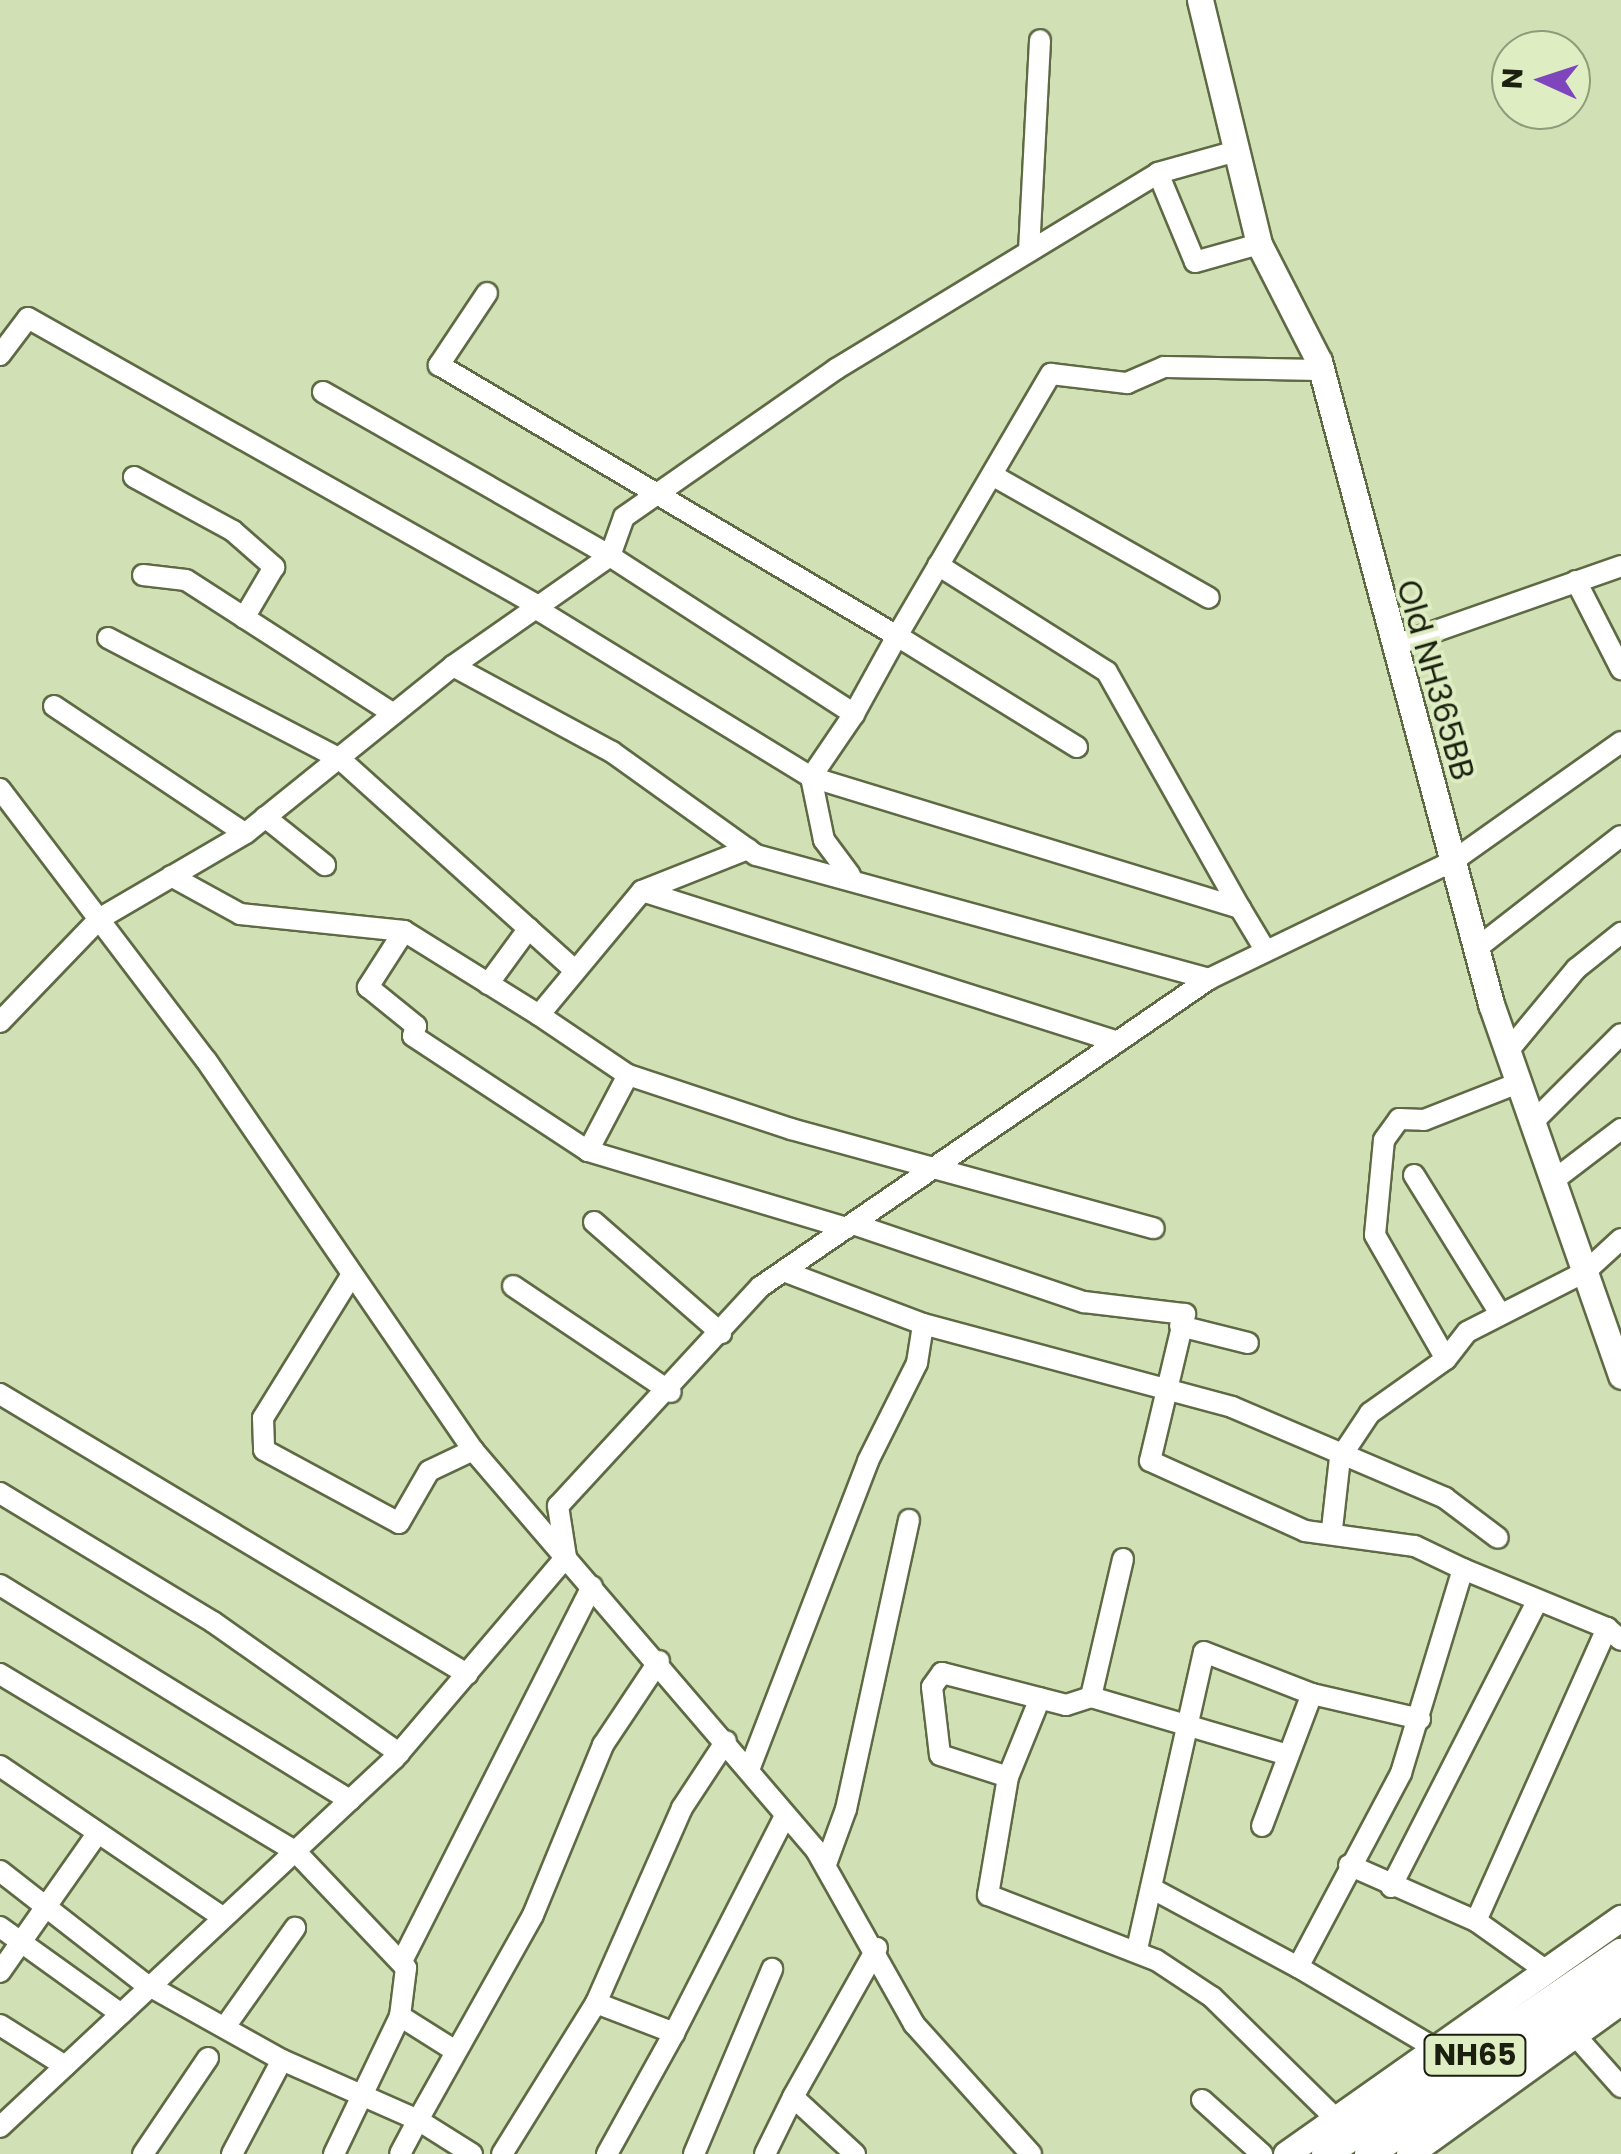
<!DOCTYPE html>
<style>
body{margin:0}
#map{position:relative;width:1621px;height:2154px;overflow:hidden;background:#d1e0b5;font-family:Poppins,sans-serif}
div>[style]{position:absolute}
.roads{filter:drop-shadow(2px 0 #5e6a44) drop-shadow(-2px 0 #5e6a44) drop-shadow(0 2px #5e6a44) drop-shadow(0 -2px #5e6a44)}
.minor>*{height:20px;margin:-10px;padding:0 10px;transform-origin:10px;border-radius:10px;background:#fff}
.major>*{height:25px;margin:-12.5px;padding:0 12.5px;transform-origin:12.5px;border-radius:12.5px;background:#fff}
.highway>*{height:28px;margin:-14px;padding:0 14px;transform-origin:14px;border-radius:14px;background:#fff}
span{translate:-50% -50%;white-space:nowrap;text-align:center;line-height:1.15;-webkit-text-stroke:8px #deedc2;paint-order:stroke}
.shield-label span{padding:2px 8px;background:#deedc2;border:2px solid;border-radius:8px;-webkit-text-stroke-width:0}
.shield-label{font-size:30px;color:#1a1f0f;font-weight:700}
.street-label{font-size:32px;color:#1a1f0f}
.north{position:absolute;left:1491px;top:30px;width:100px;height:100px;box-sizing:border-box;background:#deedc2;border:2px solid #909b7a;border-radius:50%;rotate:273deg;font-size:28px;font-weight:700;line-height:40px;text-align:center;color:#1a1f0f}
.north::after{content:'';display:block;margin:auto;width:35px;height:45px;background:#7f45bc;clip-path:polygon(50% 0,100% 100%,50% 72%,0 100%)}
</style>
<div id="map">
<div class="roads">
<div class="minor">
<i style="left:1158px;top:173px;width:96px;rotate:67.4deg"></i>
<i style="left:1195px;top:262px;width:66px;rotate:-15.7deg"></i>
<i style="left:1029px;top:251px;width:211px;rotate:-87deg"></i>
<i style="left:487px;top:293px;width:87px;rotate:123.7deg"></i>
<i style="left:439px;top:365px;width:532px;rotate:30.61deg"></i>
<i style="left:897px;top:636px;width:89px;rotate:118.9deg"></i>
<i style="left:0;top:355px;width:46px;rotate:-52.9deg"></i>
<i style="left:28px;top:318px;width:582px;rotate:29.43deg"></i>
<i style="left:323px;top:392px;width:331px;rotate:29.7deg"></i>
<i style="left:610px;top:556px;width:291px;rotate:32.9deg"></i>
<i style="left:854px;top:714px;width:76px;rotate:124.3deg"></i>
<i style="left:811px;top:777px;width:327px;rotate:-148.5deg"></i>
<i style="left:992px;top:475px;width:249px;rotate:29.5deg"></i>
<i style="left:134px;top:477px;width:113px;rotate:28.6deg"></i>
<i style="left:233px;top:531px;width:55px;rotate:41.3deg"></i>
<i style="left:274px;top:567px;width:59px;rotate:120.5deg"></i>
<i style="left:938px;top:565px;width:200px;rotate:32.3deg"></i>
<i style="left:1107px;top:672px;width:271px;rotate:60.6deg"></i>
<i style="left:143px;top:575px;width:43px;rotate:6.6deg"></i>
<i style="left:186px;top:580px;width:247px;rotate:32.8deg"></i>
<i style="left:1576px;top:581px;width:99px;rotate:62.9deg"></i>
<i style="left:108px;top:638px;width:260px;rotate:27.5deg"></i>
<i style="left:339px;top:758px;width:314px;rotate:42deg"></i>
<i style="left:1393px;top:646px;width:242px;rotate:-19.3deg"></i>
<i style="left:453px;top:666px;width:181px;rotate:28.4deg"></i>
<i style="left:612px;top:752px;width:177px;rotate:35.6deg"></i>
<i style="left:756px;top:855px;width:470px;rotate:15.3deg"></i>
<i style="left:54px;top:706px;width:224px;rotate:33.7deg"></i>
<i style="left:1077px;top:747px;width:211px;rotate:-148.3deg"></i>
<i style="left:897px;top:636px;width:304px;rotate:-59.6deg"></i>
<i style="left:1051px;top:374px;width:77px;rotate:6.8deg"></i>
<i style="left:1127px;top:383px;width:40px;rotate:-23.4deg"></i>
<i style="left:1164px;top:367px;width:157px;rotate:1.1deg"></i>
<i style="left:0;top:789px;width:340px;rotate:52.8deg"></i>
<i style="left:206px;top:1060px;width:473px;rotate:55.6deg"></i>
<i style="left:473px;top:1450px;width:527px;rotate:49.39deg"></i>
<i style="left:816px;top:1850px;width:200px;rotate:60.6deg"></i>
<i style="left:914px;top:2024px;width:175px;rotate:48deg"></i>
<i style="left:265px;top:817px;width:77px;rotate:38.7deg"></i>
<i style="left:748px;top:849px;width:114px;rotate:158.4deg"></i>
<i style="left:642px;top:891px;width:499px;rotate:17.6deg"></i>
<i style="left:850px;top:875px;width:44px;rotate:-126.6deg"></i>
<i style="left:824px;top:840px;width:64px;rotate:-101.7deg"></i>
<i style="left:811px;top:777px;width:449px;rotate:17deg"></i>
<i style="left:1240px;top:908px;width:47px;rotate:59deg"></i>
<i style="left:171px;top:876px;width:79px;rotate:28.8deg"></i>
<i style="left:240px;top:914px;width:165px;rotate:5.9deg"></i>
<i style="left:642px;top:891px;width:161px;rotate:129.7deg"></i>
<i style="left:539px;top:1015px;width:107px;rotate:34deg"></i>
<i style="left:628px;top:1075px;width:172px;rotate:18.3deg"></i>
<i style="left:791px;top:1129px;width:376px;rotate:15.3deg"></i>
<i style="left:1477px;top:948px;width:182px;rotate:-37.9deg"></i>
<i style="left:488px;top:984px;width:69px;rotate:-53.8deg"></i>
<i style="left:539px;top:1015px;width:159px;rotate:-148.1deg"></i>
<i style="left:404px;top:931px;width:67px;rotate:122.7deg"></i>
<i style="left:368px;top:987px;width:62px;rotate:39.1deg"></i>
<i style="left:416px;top:1026px;width:10px;rotate:107deg"></i>
<i style="left:413px;top:1036px;width:209px;rotate:33.3deg"></i>
<i style="left:0;top:1022px;width:143px;rotate:-46.1deg"></i>
<i style="left:99px;top:919px;width:170px;rotate:-30.3deg"></i>
<i style="left:246px;top:833px;width:266px;rotate:-38.9deg"></i>
<i style="left:453px;top:666px;width:192px;rotate:-35deg"></i>
<i style="left:610px;top:556px;width:41px;rotate:-70.3deg"></i>
<i style="left:624px;top:517px;width:259px;rotate:-34.9deg"></i>
<i style="left:836px;top:369px;width:377px;rotate:-31.3deg"></i>
<i style="left:1158px;top:173px;width:82px;rotate:-15.6deg"></i>
<i style="left:1508px;top:1051px;width:107px;rotate:-50.3deg"></i>
<i style="left:1576px;top:969px;width:58px;rotate:-38.7deg"></i>
<i style="left:628px;top:1075px;width:86px;rotate:117.8deg"></i>
<i style="left:588px;top:1151px;width:270px;rotate:16.6deg"></i>
<i style="left:1533px;top:1122px;width:124px;rotate:-45deg"></i>
<i style="left:1414px;top:1175px;width:161px;rotate:58.2deg"></i>
<i style="left:1554px;top:1180px;width:84px;rotate:-37.3deg"></i>
<i style="left:594px;top:1222px;width:169px;rotate:41.2deg"></i>
<i style="left:853px;top:1224px;width:244px;rotate:18.7deg"></i>
<i style="left:1084px;top:1302px;width:102px;rotate:6.8deg"></i>
<i style="left:1185px;top:1314px;width:151px;rotate:103.4deg"></i>
<i style="left:1150px;top:1461px;width:170px;rotate:24.3deg"></i>
<i style="left:1305px;top:1531px;width:111px;rotate:7.8deg"></i>
<i style="left:1415px;top:1546px;width:53px;rotate:25.6deg"></i>
<i style="left:786px;top:1272px;width:147px;rotate:20.8deg"></i>
<i style="left:923px;top:1324px;width:320px;rotate:15deg"></i>
<i style="left:1232px;top:1407px;width:232px;rotate:23.1deg"></i>
<i style="left:1445px;top:1498px;width:66px;rotate:37deg"></i>
<i style="left:351px;top:1276px;width:167px;rotate:121.8deg"></i>
<i style="left:263px;top:1418px;width:32px;rotate:88deg"></i>
<i style="left:264px;top:1450px;width:153px;rotate:28.4deg"></i>
<i style="left:399px;top:1523px;width:60px;rotate:-60deg"></i>
<i style="left:429px;top:1471px;width:49px;rotate:-25.5deg"></i>
<i style="left:513px;top:1286px;width:190px;rotate:33.9deg"></i>
<i style="left:1180px;top:1326px;width:70px;rotate:14deg"></i>
<i style="left:1446px;top:1359px;width:143px;rotate:-119.8deg"></i>
<i style="left:1375px;top:1235px;width:95px;rotate:-84.6deg"></i>
<i style="left:1384px;top:1140px;width:26px;rotate:-54deg"></i>
<i style="left:1399px;top:1119px;width:25px;rotate:2deg"></i>
<i style="left:1424px;top:1120px;width:104px;rotate:-21.4deg"></i>
<i style="left:0;top:1394px;width:545px;rotate:30.95deg"></i>
<i style="left:0;top:1493px;width:249px;rotate:31.2deg"></i>
<i style="left:213px;top:1622px;width:228px;rotate:35.2deg"></i>
<i style="left:1332px;top:1529px;width:71px;rotate:-83.6deg"></i>
<i style="left:1340px;top:1458px;width:54px;rotate:-56.3deg"></i>
<i style="left:1370px;top:1413px;width:93px;rotate:-35.4deg"></i>
<i style="left:1446px;top:1359px;width:34px;rotate:-52deg"></i>
<i style="left:1467px;top:1332px;width:132px;rotate:-27deg"></i>
<i style="left:1585px;top:1272px;width:49px;rotate:-42.5deg"></i>
<i style="left:1123px;top:1559px;width:142px;rotate:103.1deg"></i>
<i style="left:1091px;top:1697px;width:26px;rotate:162deg"></i>
<i style="left:1066px;top:1705px;width:128px;rotate:-165.5deg"></i>
<i style="left:942px;top:1673px;width:17px;rotate:126deg"></i>
<i style="left:932px;top:1687px;width:68px;rotate:83.3deg"></i>
<i style="left:940px;top:1755px;width:71px;rotate:17.9deg"></i>
<i style="left:1008px;top:1777px;width:120px;rotate:99.6deg"></i>
<i style="left:988px;top:1895px;width:180px;rotate:21.2deg"></i>
<i style="left:1156px;top:1960px;width:67px;rotate:33.5deg"></i>
<i style="left:1212px;top:1997px;width:178px;rotate:44.5deg"></i>
<i style="left:0;top:1585px;width:411px;rotate:31.6deg"></i>
<i style="left:0;top:1674px;width:345px;rotate:31deg"></i>
<i style="left:296px;top:1852px;width:160px;rotate:46.5deg"></i>
<i style="left:406px;top:1968px;width:48px;rotate:97.1deg"></i>
<i style="left:400px;top:2016px;width:64px;rotate:32.2deg"></i>
<i style="left:1091px;top:1697px;width:202px;rotate:16.4deg"></i>
<i style="left:0;top:1766px;width:268px;rotate:34.2deg"></i>
<i style="left:749px;top:1770px;width:331px;rotate:-68.9deg"></i>
<i style="left:868px;top:1461px;width:110px;rotate:-63.4deg"></i>
<i style="left:917px;top:1363px;width:39px;rotate:-81deg"></i>
<i style="left:1008px;top:1777px;width:85px;rotate:-67.9deg"></i>
<i style="left:1262px;top:1826px;width:141px;rotate:-69.3deg"></i>
<i style="left:826px;top:1864px;width:59px;rotate:-70deg"></i>
<i style="left:846px;top:1809px;width:296px;rotate:-77.7deg"></i>
<i style="left:1349px;top:1865px;width:139px;rotate:23.8deg"></i>
<i style="left:0;top:1871px;width:182px;rotate:37.9deg"></i>
<i style="left:144px;top:1983px;width:158px;rotate:29.2deg"></i>
<i style="left:1391px;top:1887px;width:320px;rotate:-62.9deg"></i>
<i style="left:1151px;top:1888px;width:167px;rotate:28.3deg"></i>
<i style="left:0;top:1927px;width:149px;rotate:35.7deg"></i>
<i style="left:1137px;top:1949px;width:304px;rotate:-77.3deg"></i>
<i style="left:1204px;top:1652px;width:116px;rotate:21.3deg"></i>
<i style="left:1312px;top:1694px;width:111px;rotate:13deg"></i>
<i style="left:402px;top:1961px;width:420px;rotate:-63.1deg"></i>
<i style="left:1545px;top:1970px;width:85px;rotate:-144.6deg"></i>
<i style="left:1476px;top:1921px;width:321px;rotate:-65.9deg"></i>
<i style="left:1607px;top:1628px;width:18px;rotate:41deg"></i>
<i style="left:0;top:1972px;width:165px;rotate:-54.9deg"></i>
<i style="left:596px;top:2003px;width:213px;rotate:-66.2deg"></i>
<i style="left:682px;top:1808px;width:80px;rotate:-56.7deg"></i>
<i style="left:227px;top:2024px;width:118px;rotate:-54.7deg"></i>
<i style="left:0;top:2025px;width:77px;rotate:32.2deg"></i>
<i style="left:1574px;top:2034px;width:71px;rotate:48.4deg"></i>
<i style="left:1438px;top:2050px;width:163px;rotate:-149.3deg"></i>
<i style="left:1298px;top:1967px;width:220px;rotate:-62deg"></i>
<i style="left:1401px;top:1773px;width:213px;rotate:-73.1deg"></i>
<i style="left:1463px;top:1569px;width:156px;rotate:22.3deg"></i>
<i style="left:1202px;top:2100px;width:81px;rotate:42deg"></i>
<i style="left:0;top:2127px;width:539px;rotate:-43.05deg"></i>
<i style="left:394px;top:1759px;width:265px;rotate:-49.6deg"></i>
<i style="left:566px;top:1557px;width:52px;rotate:-98.9deg"></i>
<i style="left:558px;top:1506px;width:298px;rotate:-47.3deg"></i>
<i style="left:760px;top:1287px;width:544px;rotate:-34.45deg"></i>
<i style="left:1209px;top:979px;width:271px;rotate:-25.8deg"></i>
<i style="left:1453px;top:861px;width:206px;rotate:-35.3deg"></i>
<i style="left:143px;top:2154px;width:116px;rotate:-55.9deg"></i>
<i style="left:232px;top:2154px;width:106px;rotate:-62deg"></i>
<i style="left:282px;top:2060px;width:149px;rotate:23.8deg"></i>
<i style="left:418px;top:2120px;width:38px;rotate:118deg"></i>
<i style="left:334px;top:2154px;width:153px;rotate:-64.4deg"></i>
<i style="left:472px;top:2154px;width:64px;rotate:-147.8deg"></i>
<i style="left:418px;top:2120px;width:235px;rotate:-60.7deg"></i>
<i style="left:533px;top:1915px;width:184px;rotate:-67.6deg"></i>
<i style="left:603px;top:1745px;width:101px;rotate:-56.3deg"></i>
<i style="left:502px;top:2154px;width:178px;rotate:-58.1deg"></i>
<i style="left:596px;top:2003px;width:84px;rotate:21deg"></i>
<i style="left:674px;top:2033px;width:244px;rotate:-62.9deg"></i>
<i style="left:607px;top:2154px;width:138px;rotate:-61deg"></i>
<i style="left:694px;top:2154px;width:201px;rotate:-67.1deg"></i>
<i style="left:765px;top:2154px;width:64px;rotate:-63.8deg"></i>
<i style="left:855px;top:2154px;width:84px;rotate:-137.4deg"></i>
<i style="left:793px;top:2097px;width:171px;rotate:-60.6deg"></i>
</div>
<div class="major">
<i style="left:1200px;top:0;width:251px;rotate:76.4deg"></i>
<i style="left:1259px;top:244px;width:131px;rotate:62.9deg"></i>
<i style="left:1319px;top:361px;width:666px;rotate:75.02deg"></i>
<i style="left:1491px;top:1004px;width:394px;rotate:70.7deg"></i>
<i style="left:1286px;top:2154px;width:410px;rotate:-35.2deg"></i>
<i style="left:1409px;top:2154px;width:261px;rotate:-35.8deg"></i>
</div>
<div class="highway">
<i style="left:1326px;top:2154px;width:357px;rotate:-34.3deg"></i>
<i style="left:1369px;top:2154px;width:306px;rotate:-34.6deg"></i>
</div>
</div>
<div class="shield-label">
<span style="left:1475px;top:2055px">NH65</span>
</div>
<div class="street-label">
<span style="left:1435px;top:680px;rotate:74deg">Old NH365BB</span>
</div>
<div class="north">N</div>
</div>
